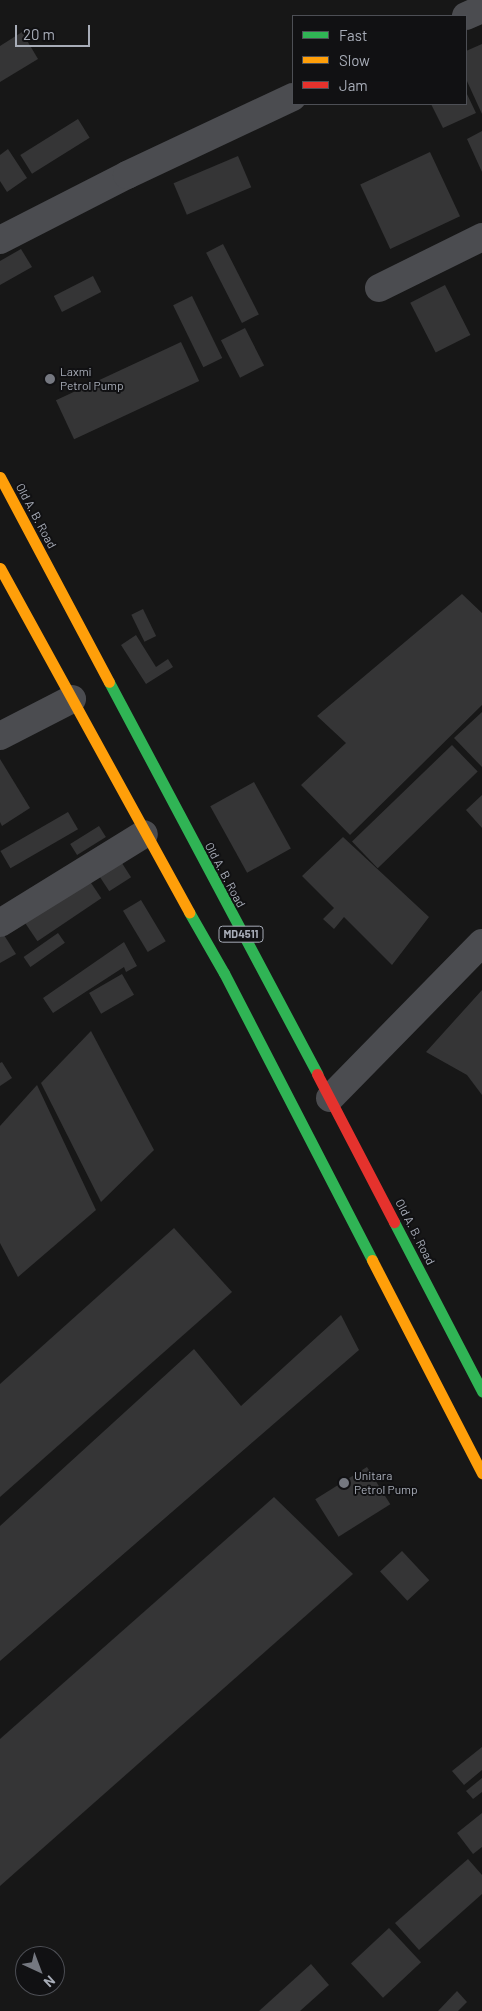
<!DOCTYPE html>
<style>
body{margin:0}
#map{position:relative;width:482px;height:2011px;overflow:hidden;background:#171717;font-family:Barlow,sans-serif}
div>[style]{position:absolute}
.building>*{inset:0;background:#353536;transform-origin:0 0}
.street>*{height:28px;margin:-14px;padding:0 14px;transform-origin:14px;border-radius:14px;background:#4b4c50}
.fast>*{height:11px;margin:-5.5px;padding:0 5.5px;transform-origin:5.5px;border-radius:5.5px;background:#30b455}
.slow>*{height:11px;margin:-5.5px;padding:0 5.5px;transform-origin:5.5px;border-radius:5.5px;background:#ff9f0a}
.jam>*{height:11px;margin:-5.5px;padding:0 5.5px;transform-origin:5.5px;border-radius:5.5px;background:#e5322d}
.dots>*{width:14px;height:14px;translate:-50% -50%;box-sizing:border-box;border:2px solid #111113;border-radius:50%}
span{translate:-50% -50%;white-space:nowrap;text-align:center;line-height:1.15;-webkit-text-stroke:4px #111113;paint-order:stroke}
.shield-label span{padding:1px 4px;background:#111113;border:1px solid;border-radius:4px;-webkit-text-stroke-width:0}
.shield-label{font-size:11px;color:#a8adb8;font-weight:700}
.poi-label{font-size:12px;color:#a8adb8}
.left{translate:0 -50%;text-align:left}
.street-label{font-size:12px;color:#a8adb8}
.legend{position:absolute;left:292px;top:15px;width:175px;height:90px;box-sizing:border-box;background:#111113;border:1px solid #4d4f55;margin:0;padding:6px 9px;list-style:none;font-size:15px;color:#a8adb8}
.legend li{display:flex;align-items:center;gap:10px;height:25px}
.legend b{width:25px;border:1px solid #4d4f55}
.north{position:absolute;left:15px;top:1946px;width:50px;height:50px;box-sizing:border-box;background:#111113;border:1px solid #4d4f55;border-radius:50%;rotate:137deg;font-size:14px;font-weight:700;line-height:20px;text-align:center;color:#a8adb8}
.north::after{content:'';display:block;margin:auto;width:18px;height:22px;background:#757880;clip-path:polygon(50% 0,100% 100%,50% 72%,0 100%)}
.scale{position:absolute;left:15px;top:25px;width:75px;height:22px;box-sizing:border-box;border:2px solid #a8adb8;border-top:0;padding-left:6px;font-size:15px;line-height:18px;white-space:nowrap;color:#a8adb8;-webkit-text-stroke:4px #111113;paint-order:stroke}
</style>
<div id="map">
<div class="building">
<i style="clip-path:polygon(22px 32px,38px 59px,0 82px,0 46px)"></i>
<i style="clip-path:polygon(482px 44px,482px 114px,466px 79px,466px 51px)"></i>
<i style="clip-path:polygon(466px 92px,476px 113px,443px 128px,431px 104px,466px 104px)"></i>
<i style="left:78px;top:119px;width:22px;height:68px;rotate:58deg"></i>
<i style="clip-path:polygon(482px 131px,482px 172px,467px 139px)"></i>
<i style="clip-path:polygon(8px 149px,27px 178px,7px 192px,0 181px,0 155px)"></i>
<i style="left:430px;top:152px;width:71px;height:77px;rotate:65deg"></i>
<i style="left:238px;top:156px;width:34px;height:70px;rotate:67deg"></i>
<i style="left:223px;top:244px;width:79px;height:19px;rotate:63deg"></i>
<i style="clip-path:polygon(21px 249px,32px 267px,0 285px,0 261px)"></i>
<i style="left:93px;top:276px;width:18px;height:44px;rotate:63deg"></i>
<i style="left:445px;top:285px;width:56px;height:39px;rotate:63deg"></i>
<i style="left:192px;top:296px;width:69px;height:21px;rotate:64deg"></i>
<i style="left:245px;top:328px;width:42px;height:27px;rotate:63deg"></i>
<i style="left:181px;top:342px;width:43px;height:138px;rotate:65deg"></i>
<i style="clip-path:polygon(462px 594px,482px 613px,482px 705px,350px 835px,301px 785px,346px 743px,317px 716px)"></i>
<i style="left:143px;top:609px;width:30px;height:13px;rotate:64deg"></i>
<i style="clip-path:polygon(136px 635px,156px 667px,168px 659px,173px 667px,146px 684px,121px 645px)"></i>
<i style="clip-path:polygon(482px 712px,482px 767px,454px 738px)"></i>
<i style="left:452px;top:745px;width:37px;height:139px;rotate:46deg"></i>
<i style="clip-path:polygon(0 759px,30px 808px,2px 826px,0 822px)"></i>
<i style="left:254px;top:782px;width:76px;height:50px;rotate:61deg"></i>
<i style="clip-path:polygon(482px 795px,482px 828px,466px 810px)"></i>
<i style="left:68px;top:812px;width:20px;height:78px;rotate:60deg"></i>
<i style="left:99px;top:826px;width:13px;height:34px;rotate:58deg"></i>
<i style="clip-path:polygon(343px 837px,429px 917px,392px 965px,344px 917px,334px 929px,323px 919px,334px 908px,302px 876px)"></i>
<i style="left:118px;top:857px;width:24px;height:26px;rotate:57deg"></i>
<i style="left:89px;top:880px;width:22px;height:77px;rotate:56deg"></i>
<i style="left:141px;top:900px;width:48px;height:21px;rotate:59deg"></i>
<i style="left:58px;top:933px;width:12px;height:42px;rotate:55deg"></i>
<i style="clip-path:polygon(4px 935px,16px 954px,0 963px,0 937px)"></i>
<i style="clip-path:polygon(124px 942px,137px 966px,126px 972px,124px 967px,53px 1013px,43px 998px)"></i>
<i style="left:122px;top:974px;width:24px;height:38px;rotate:60deg"></i>
<i style="clip-path:polygon(482px 990px,482px 1095px,467px 1075px,426px 1052px)"></i>
<i style="clip-path:polygon(91px 1031px,154px 1150px,101px 1202px,41px 1083px)"></i>
<i style="clip-path:polygon(2px 1062px,12px 1078px,0 1086px,0 1063px)"></i>
<i style="clip-path:polygon(37px 1085px,96px 1210px,18px 1277px,0 1243px,0 1126px)"></i>
<i style="clip-path:polygon(174px 1228px,232px 1292px,0 1497px,0 1384px)"></i>
<i style="clip-path:polygon(341px 1315px,359px 1350px,0 1661px,0 1526px,194px 1349px,241px 1406px)"></i>
<i style="left:367px;top:1467px;width:44px;height:61px;rotate:58deg"></i>
<i style="clip-path:polygon(274px 1497px,353px 1574px,0 1886px,0 1739px)"></i>
<i style="left:402px;top:1551px;width:40px;height:30px;rotate:47deg"></i>
<i style="clip-path:polygon(482px 1747px,482px 1770px,464px 1785px,452px 1771px)"></i>
<i style="clip-path:polygon(482px 1778px,482px 1792px,473px 1799px,466px 1791px)"></i>
<i style="clip-path:polygon(482px 1813px,482px 1847px,473px 1854px,457px 1833px)"></i>
<i style="clip-path:polygon(468px 1859px,482px 1875px,482px 1894px,419px 1950px,395px 1923px)"></i>
<i style="left:389px;top:1928px;width:47px;height:52px;rotate:47deg"></i>
<i style="clip-path:polygon(311px 1964px,329px 1985px,300px 2011px,259px 2011px)"></i>
<i style="clip-path:polygon(457px 1991px,467px 2002px,458px 2011px,438px 2011px)"></i>
</div>
<div class="street">
<i style="left:466px;top:16px;width:17px;rotate:-24deg"></i>
<i style="left:0;top:240px;width:143px;rotate:-27.1deg"></i>
<i style="left:127px;top:175px;width:183px;rotate:-25.2deg"></i>
<i style="left:379px;top:288px;width:115px;rotate:-26.3deg"></i>
<i style="left:0;top:736px;width:81px;rotate:-27.2deg"></i>
<i style="left:0;top:923px;width:169px;rotate:-31.7deg"></i>
<i style="left:330px;top:1098px;width:217px;rotate:-45.6deg"></i>
</div>
<div class="fast">
<i style="left:109px;top:682px;width:444px;rotate:62deg"></i>
<i style="left:189px;top:912px;width:70px;rotate:60.2deg"></i>
<i style="left:224px;top:973px;width:323px;rotate:62.7deg"></i>
<i style="left:394px;top:1222px;width:191px;rotate:62.5deg"></i>
</div>
<div class="slow">
<i style="left:0;top:477px;width:232px;rotate:62deg"></i>
<i style="left:0;top:568px;width:393px;rotate:61.2deg"></i>
<i style="left:372px;top:1260px;width:240px;rotate:62.7deg"></i>
</div>
<div class="jam">
<i style="left:317px;top:1074px;width:167px;rotate:62.5deg"></i>
</div>
<div class="dots">
<i style="left:50px;top:379px;background:#757880"></i>
<i style="left:344px;top:1483px;background:#757880"></i>
</div>
<div class="shield-label">
<span style="left:241px;top:934px">MD4511</span>
</div>
<div class="poi-label">
<span class="left" style="left:60px;top:379px">Laxmi<br>Petrol Pump</span>
<span class="left" style="left:354px;top:1483px">Unitara<br>Petrol Pump</span>
</div>
<div class="street-label">
<span style="left:36px;top:516px;rotate:62deg">Old A. B. Road</span>
<span style="left:225px;top:875px;rotate:62deg">Old A. B. Road</span>
<span style="left:415px;top:1232px;rotate:63deg">Old A. B. Road</span>
</div>
<ul class="legend">
<li><b style="height:6px;background:#30b455"></b>Fast</li>
<li><b style="height:6px;background:#ff9f0a"></b>Slow</li>
<li><b style="height:6px;background:#e5322d"></b>Jam</li>
</ul>
<div class="north">N</div>
<div class="scale">20 m</div>
</div>
